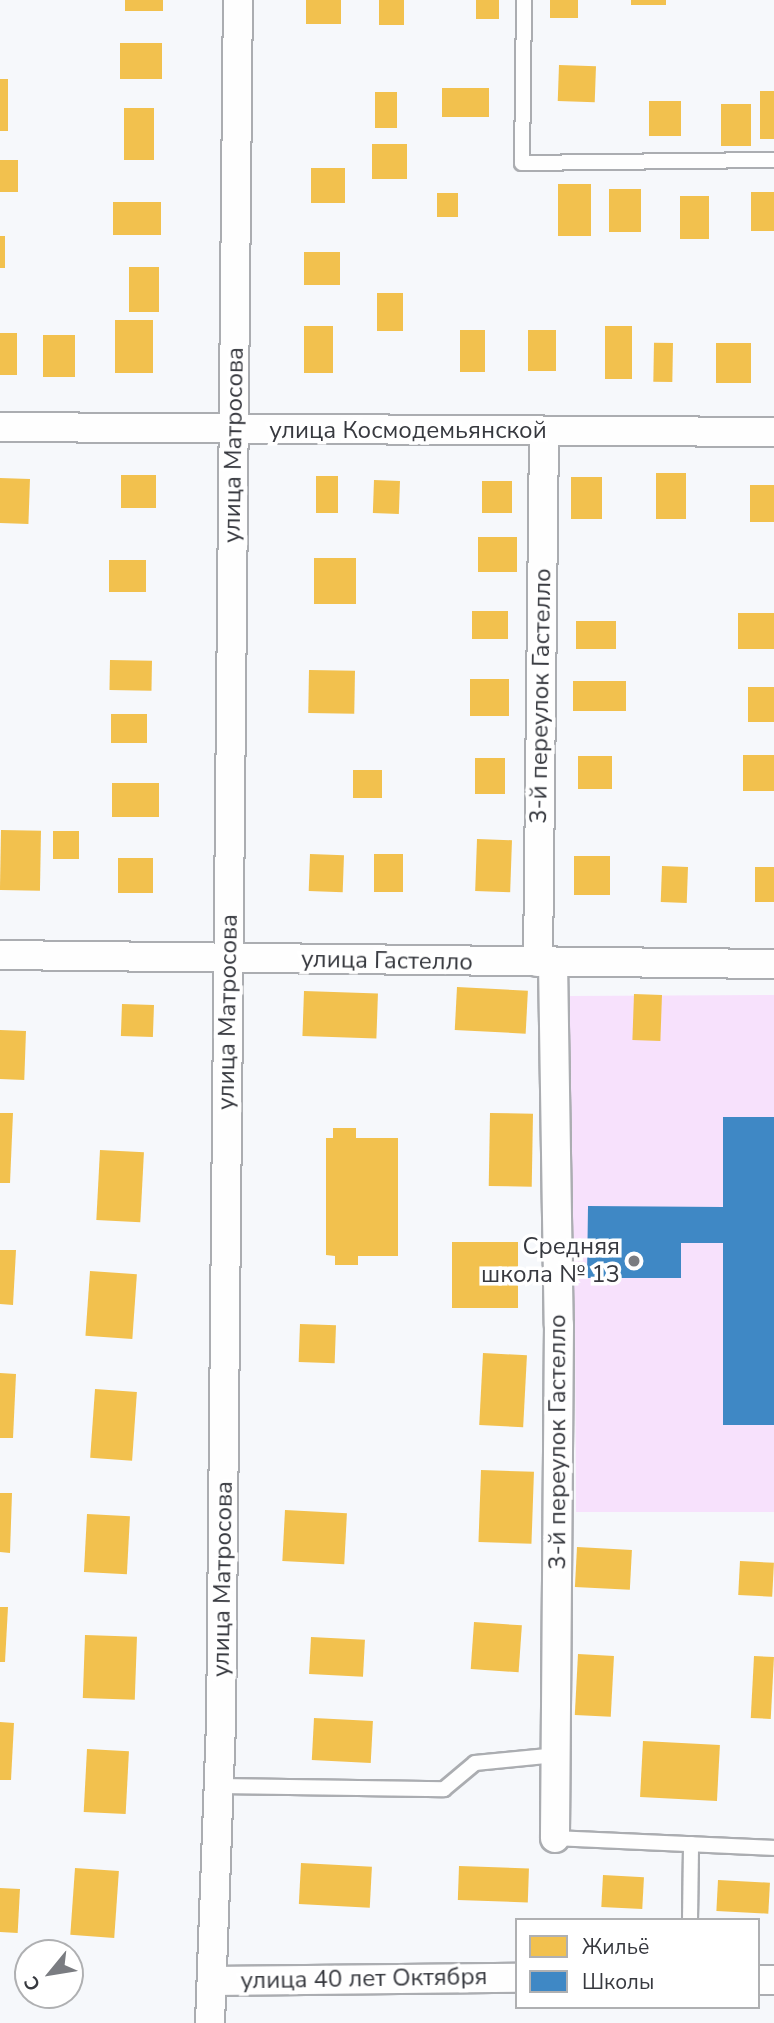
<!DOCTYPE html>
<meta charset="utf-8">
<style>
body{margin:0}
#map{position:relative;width:774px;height:2023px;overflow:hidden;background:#f6f8fb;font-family:"Nunito Sans",sans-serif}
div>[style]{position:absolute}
.green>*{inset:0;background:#f7e1fc}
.homes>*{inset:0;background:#f2c14e;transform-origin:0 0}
.schools>*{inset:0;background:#3f88c5}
.roads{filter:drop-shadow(2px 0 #abadb1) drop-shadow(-2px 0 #abadb1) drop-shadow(0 2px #abadb1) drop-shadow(0 -2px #abadb1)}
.service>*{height:14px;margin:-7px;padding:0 7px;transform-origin:7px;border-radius:7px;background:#fefefe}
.minor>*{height:28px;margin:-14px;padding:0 14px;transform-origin:14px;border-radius:14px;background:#fefefe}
.dots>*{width:19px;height:19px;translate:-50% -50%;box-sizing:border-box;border:4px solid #fff;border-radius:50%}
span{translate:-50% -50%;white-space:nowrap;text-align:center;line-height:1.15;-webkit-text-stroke:7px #fff;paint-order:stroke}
.street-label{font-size:24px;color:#37393f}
.poi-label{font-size:24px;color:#37393f}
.right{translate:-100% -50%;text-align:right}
.legend{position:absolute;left:515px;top:1918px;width:245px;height:91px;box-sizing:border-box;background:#fff;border:2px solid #afb0b2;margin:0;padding:9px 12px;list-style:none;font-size:21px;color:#37393f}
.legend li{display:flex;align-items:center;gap:14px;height:35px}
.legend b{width:35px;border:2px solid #afb0b2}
.north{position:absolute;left:14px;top:1939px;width:70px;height:70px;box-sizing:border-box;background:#fff;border:2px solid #afb0b2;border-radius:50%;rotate:240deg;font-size:19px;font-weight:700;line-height:28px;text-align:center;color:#37393f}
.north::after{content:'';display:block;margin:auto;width:24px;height:32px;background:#7a7c81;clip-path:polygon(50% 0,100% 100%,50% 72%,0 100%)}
</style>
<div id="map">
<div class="green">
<i style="clip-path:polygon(774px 995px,774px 1512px,576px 1512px,575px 1307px,565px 1295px,569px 996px)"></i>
</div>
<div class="homes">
<i style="left:125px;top:0;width:38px;height:11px"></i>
<i style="left:306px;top:0;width:35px;height:24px"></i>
<i style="left:379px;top:0;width:25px;height:25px"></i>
<i style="left:476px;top:0;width:23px;height:19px"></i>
<i style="left:550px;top:0;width:28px;height:18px"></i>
<i style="left:631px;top:0;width:35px;height:5px"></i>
<i style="left:120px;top:43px;width:42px;height:36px"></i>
<i style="left:559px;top:65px;width:37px;height:36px;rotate:2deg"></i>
<i style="left:0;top:79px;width:8px;height:52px"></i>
<i style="left:442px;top:88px;width:47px;height:29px"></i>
<i style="left:760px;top:91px;width:14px;height:48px"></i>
<i style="left:375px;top:92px;width:22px;height:36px"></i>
<i style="left:649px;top:101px;width:32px;height:35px"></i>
<i style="left:721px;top:104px;width:30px;height:42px"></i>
<i style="left:124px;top:108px;width:30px;height:52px"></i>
<i style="left:372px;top:144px;width:35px;height:35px"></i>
<i style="left:0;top:160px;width:18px;height:32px"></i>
<i style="left:311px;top:168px;width:34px;height:35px"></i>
<i style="left:558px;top:184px;width:33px;height:52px"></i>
<i style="left:609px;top:189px;width:32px;height:43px"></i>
<i style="left:751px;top:192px;width:23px;height:39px"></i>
<i style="left:437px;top:193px;width:21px;height:24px"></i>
<i style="left:680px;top:196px;width:29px;height:43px"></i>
<i style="left:113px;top:202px;width:48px;height:33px"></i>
<i style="left:0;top:236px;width:5px;height:32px"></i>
<i style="left:304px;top:252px;width:36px;height:33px"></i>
<i style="left:129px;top:267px;width:30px;height:45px"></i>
<i style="left:377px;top:293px;width:26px;height:38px"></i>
<i style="left:115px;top:320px;width:38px;height:53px"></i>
<i style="left:304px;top:326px;width:29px;height:47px"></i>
<i style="left:605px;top:326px;width:27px;height:53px"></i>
<i style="left:460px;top:330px;width:25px;height:42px"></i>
<i style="left:528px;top:330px;width:28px;height:41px"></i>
<i style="left:0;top:333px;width:17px;height:42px"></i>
<i style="left:43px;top:335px;width:32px;height:42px"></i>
<i style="left:673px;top:343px;width:39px;height:19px;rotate:91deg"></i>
<i style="left:716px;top:343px;width:35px;height:40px"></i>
<i style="left:656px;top:473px;width:30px;height:46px"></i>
<i style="left:121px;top:475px;width:35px;height:33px"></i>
<i style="left:316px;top:476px;width:22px;height:37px"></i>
<i style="left:571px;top:477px;width:31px;height:42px"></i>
<i style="left:0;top:478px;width:30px;height:45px;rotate:2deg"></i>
<i style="left:374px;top:480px;width:26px;height:33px;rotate:2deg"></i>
<i style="left:482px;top:481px;width:30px;height:32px"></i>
<i style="left:750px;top:485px;width:24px;height:37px"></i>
<i style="left:478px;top:537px;width:39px;height:35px"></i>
<i style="left:314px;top:558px;width:42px;height:46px"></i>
<i style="left:109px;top:560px;width:37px;height:32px"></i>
<i style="left:472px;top:611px;width:36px;height:28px"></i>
<i style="left:738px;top:613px;width:36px;height:36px"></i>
<i style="left:576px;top:621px;width:40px;height:28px"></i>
<i style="left:110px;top:660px;width:42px;height:30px;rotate:1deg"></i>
<i style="left:309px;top:670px;width:46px;height:43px;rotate:1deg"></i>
<i style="left:470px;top:679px;width:39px;height:37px"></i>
<i style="left:573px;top:681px;width:53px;height:30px"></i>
<i style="left:748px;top:687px;width:26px;height:35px"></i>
<i style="left:111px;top:714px;width:36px;height:29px"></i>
<i style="left:743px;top:755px;width:31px;height:36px"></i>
<i style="left:578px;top:756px;width:34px;height:33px"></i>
<i style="left:475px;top:758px;width:30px;height:36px"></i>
<i style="left:353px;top:770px;width:29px;height:28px"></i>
<i style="left:112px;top:783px;width:47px;height:34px"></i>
<i style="left:1px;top:830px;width:40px;height:60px;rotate:1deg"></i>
<i style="left:53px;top:831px;width:26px;height:28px"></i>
<i style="left:477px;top:839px;width:35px;height:52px;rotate:2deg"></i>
<i style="left:310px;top:854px;width:34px;height:37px;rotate:2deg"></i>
<i style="left:374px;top:854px;width:29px;height:38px"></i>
<i style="left:574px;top:856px;width:36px;height:39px"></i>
<i style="left:118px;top:858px;width:35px;height:35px"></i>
<i style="left:662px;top:866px;width:26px;height:36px;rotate:2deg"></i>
<i style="left:755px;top:867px;width:19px;height:35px"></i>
<i style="left:457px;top:987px;width:71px;height:43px;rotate:3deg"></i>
<i style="left:304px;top:991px;width:74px;height:45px;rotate:2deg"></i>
<i style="left:634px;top:994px;width:28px;height:46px;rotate:2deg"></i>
<i style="left:122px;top:1004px;width:32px;height:32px;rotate:2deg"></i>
<i style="left:0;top:1030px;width:26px;height:49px;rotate:2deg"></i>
<i style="clip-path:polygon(0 1113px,13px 1113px,10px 1183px,0 1183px)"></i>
<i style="left:490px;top:1113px;width:43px;height:73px;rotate:1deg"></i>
<i style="clip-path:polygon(333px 1128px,356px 1128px,356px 1138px,398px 1138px,398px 1256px,358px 1256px,358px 1265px,335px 1265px,335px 1256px,326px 1255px,326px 1138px,333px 1138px)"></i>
<i style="left:100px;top:1150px;width:44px;height:70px;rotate:3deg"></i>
<i style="left:452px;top:1242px;width:66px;height:66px"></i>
<i style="clip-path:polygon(0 1250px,16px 1250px,13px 1305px,0 1304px)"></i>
<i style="left:90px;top:1271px;width:47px;height:65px;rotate:4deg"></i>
<i style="left:300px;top:1324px;width:36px;height:38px;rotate:2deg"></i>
<i style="left:483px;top:1353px;width:44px;height:72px;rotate:3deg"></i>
<i style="clip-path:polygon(0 1373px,16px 1374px,13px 1438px,0 1438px)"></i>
<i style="left:95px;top:1389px;width:42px;height:69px;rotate:4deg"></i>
<i style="left:481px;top:1470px;width:53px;height:72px;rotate:2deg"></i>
<i style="clip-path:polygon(0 1493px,12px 1493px,10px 1553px,0 1552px)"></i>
<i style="left:285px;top:1510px;width:62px;height:51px;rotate:3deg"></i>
<i style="left:87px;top:1514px;width:43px;height:58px;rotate:3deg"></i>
<i style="left:577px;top:1547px;width:55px;height:40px;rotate:3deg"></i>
<i style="left:740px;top:1561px;width:34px;height:34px;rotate:3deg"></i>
<i style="clip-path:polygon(0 1607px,8px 1607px,5px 1662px,0 1662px)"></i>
<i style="left:474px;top:1622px;width:48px;height:47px;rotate:4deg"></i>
<i style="left:85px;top:1635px;width:52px;height:63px;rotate:2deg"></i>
<i style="left:311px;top:1637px;width:54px;height:37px;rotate:3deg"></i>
<i style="left:578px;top:1654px;width:36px;height:61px;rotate:3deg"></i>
<i style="left:754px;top:1656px;width:20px;height:62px;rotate:3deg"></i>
<i style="left:314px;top:1718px;width:59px;height:42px;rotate:3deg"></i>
<i style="clip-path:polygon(0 1722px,14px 1723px,11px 1780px,0 1780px)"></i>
<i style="left:643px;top:1741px;width:77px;height:56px;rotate:3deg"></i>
<i style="left:87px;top:1749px;width:42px;height:63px;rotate:3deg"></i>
<i style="left:301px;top:1863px;width:71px;height:41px;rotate:3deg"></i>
<i style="left:459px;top:1866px;width:70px;height:34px;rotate:2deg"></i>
<i style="left:75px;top:1868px;width:44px;height:67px;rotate:4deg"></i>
<i style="left:603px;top:1875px;width:41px;height:32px;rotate:3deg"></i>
<i style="left:718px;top:1880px;width:52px;height:31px;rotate:3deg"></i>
<i style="left:0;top:1888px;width:20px;height:44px;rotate:3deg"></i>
</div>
<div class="schools">
<i style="clip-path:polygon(723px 1117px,774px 1117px,774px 1425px,723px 1425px,723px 1243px,681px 1243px,681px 1278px,587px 1278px,588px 1206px,723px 1207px)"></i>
</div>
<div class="roads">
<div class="service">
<i style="left:524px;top:0;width:163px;rotate:90.7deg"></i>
<i style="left:522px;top:163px;width:252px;rotate:-0.7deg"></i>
<i style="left:220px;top:1786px;width:224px;rotate:0.8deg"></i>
<i style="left:444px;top:1789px;width:40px;rotate:-40deg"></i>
<i style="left:475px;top:1763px;width:81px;rotate:-5.6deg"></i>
<i style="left:555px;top:1838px;width:219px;rotate:2.6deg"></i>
<i style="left:690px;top:1920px;width:76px;rotate:-89.2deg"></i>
</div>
<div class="minor">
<i style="left:0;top:427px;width:774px;rotate:0.37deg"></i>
<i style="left:0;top:955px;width:774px;rotate:0.67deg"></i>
<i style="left:538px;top:962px;width:531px;rotate:-89.35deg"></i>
<i style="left:553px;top:962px;width:363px;rotate:89.1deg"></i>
<i style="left:559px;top:1325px;width:513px;rotate:90.45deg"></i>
<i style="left:758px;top:1980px;width:16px"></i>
<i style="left:212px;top:1981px;width:305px;rotate:-0.6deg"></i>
<i style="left:210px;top:2023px;width:294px;rotate:-87.9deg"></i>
<i style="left:221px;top:1729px;width:1729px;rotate:-89.44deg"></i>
</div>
</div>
<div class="dots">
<i style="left:634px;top:1261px;background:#7a7c81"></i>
</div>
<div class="street-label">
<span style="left:408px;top:431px">улица Космодемьянской</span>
<span style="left:234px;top:445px;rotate:-89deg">улица Матросова</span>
<span style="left:541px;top:696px;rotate:-89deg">3-й переулок Гастелло</span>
<span style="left:387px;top:961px;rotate:1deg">улица Гастелло</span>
<span style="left:228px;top:1012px;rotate:-89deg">улица Матросова</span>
<span style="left:558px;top:1442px;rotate:-90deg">3-й переулок Гастелло</span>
<span style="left:223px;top:1579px;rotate:-89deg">улица Матросова</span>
<span style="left:364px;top:1979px;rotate:-1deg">улица 40 лет Октября</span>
</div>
<div class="poi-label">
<span class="right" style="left:620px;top:1261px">Средняя<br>школа № 13</span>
</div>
<ul class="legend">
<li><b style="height:19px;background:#f2c14e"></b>Жильё</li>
<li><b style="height:19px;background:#3f88c5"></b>Школы</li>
</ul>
<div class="north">С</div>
</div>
